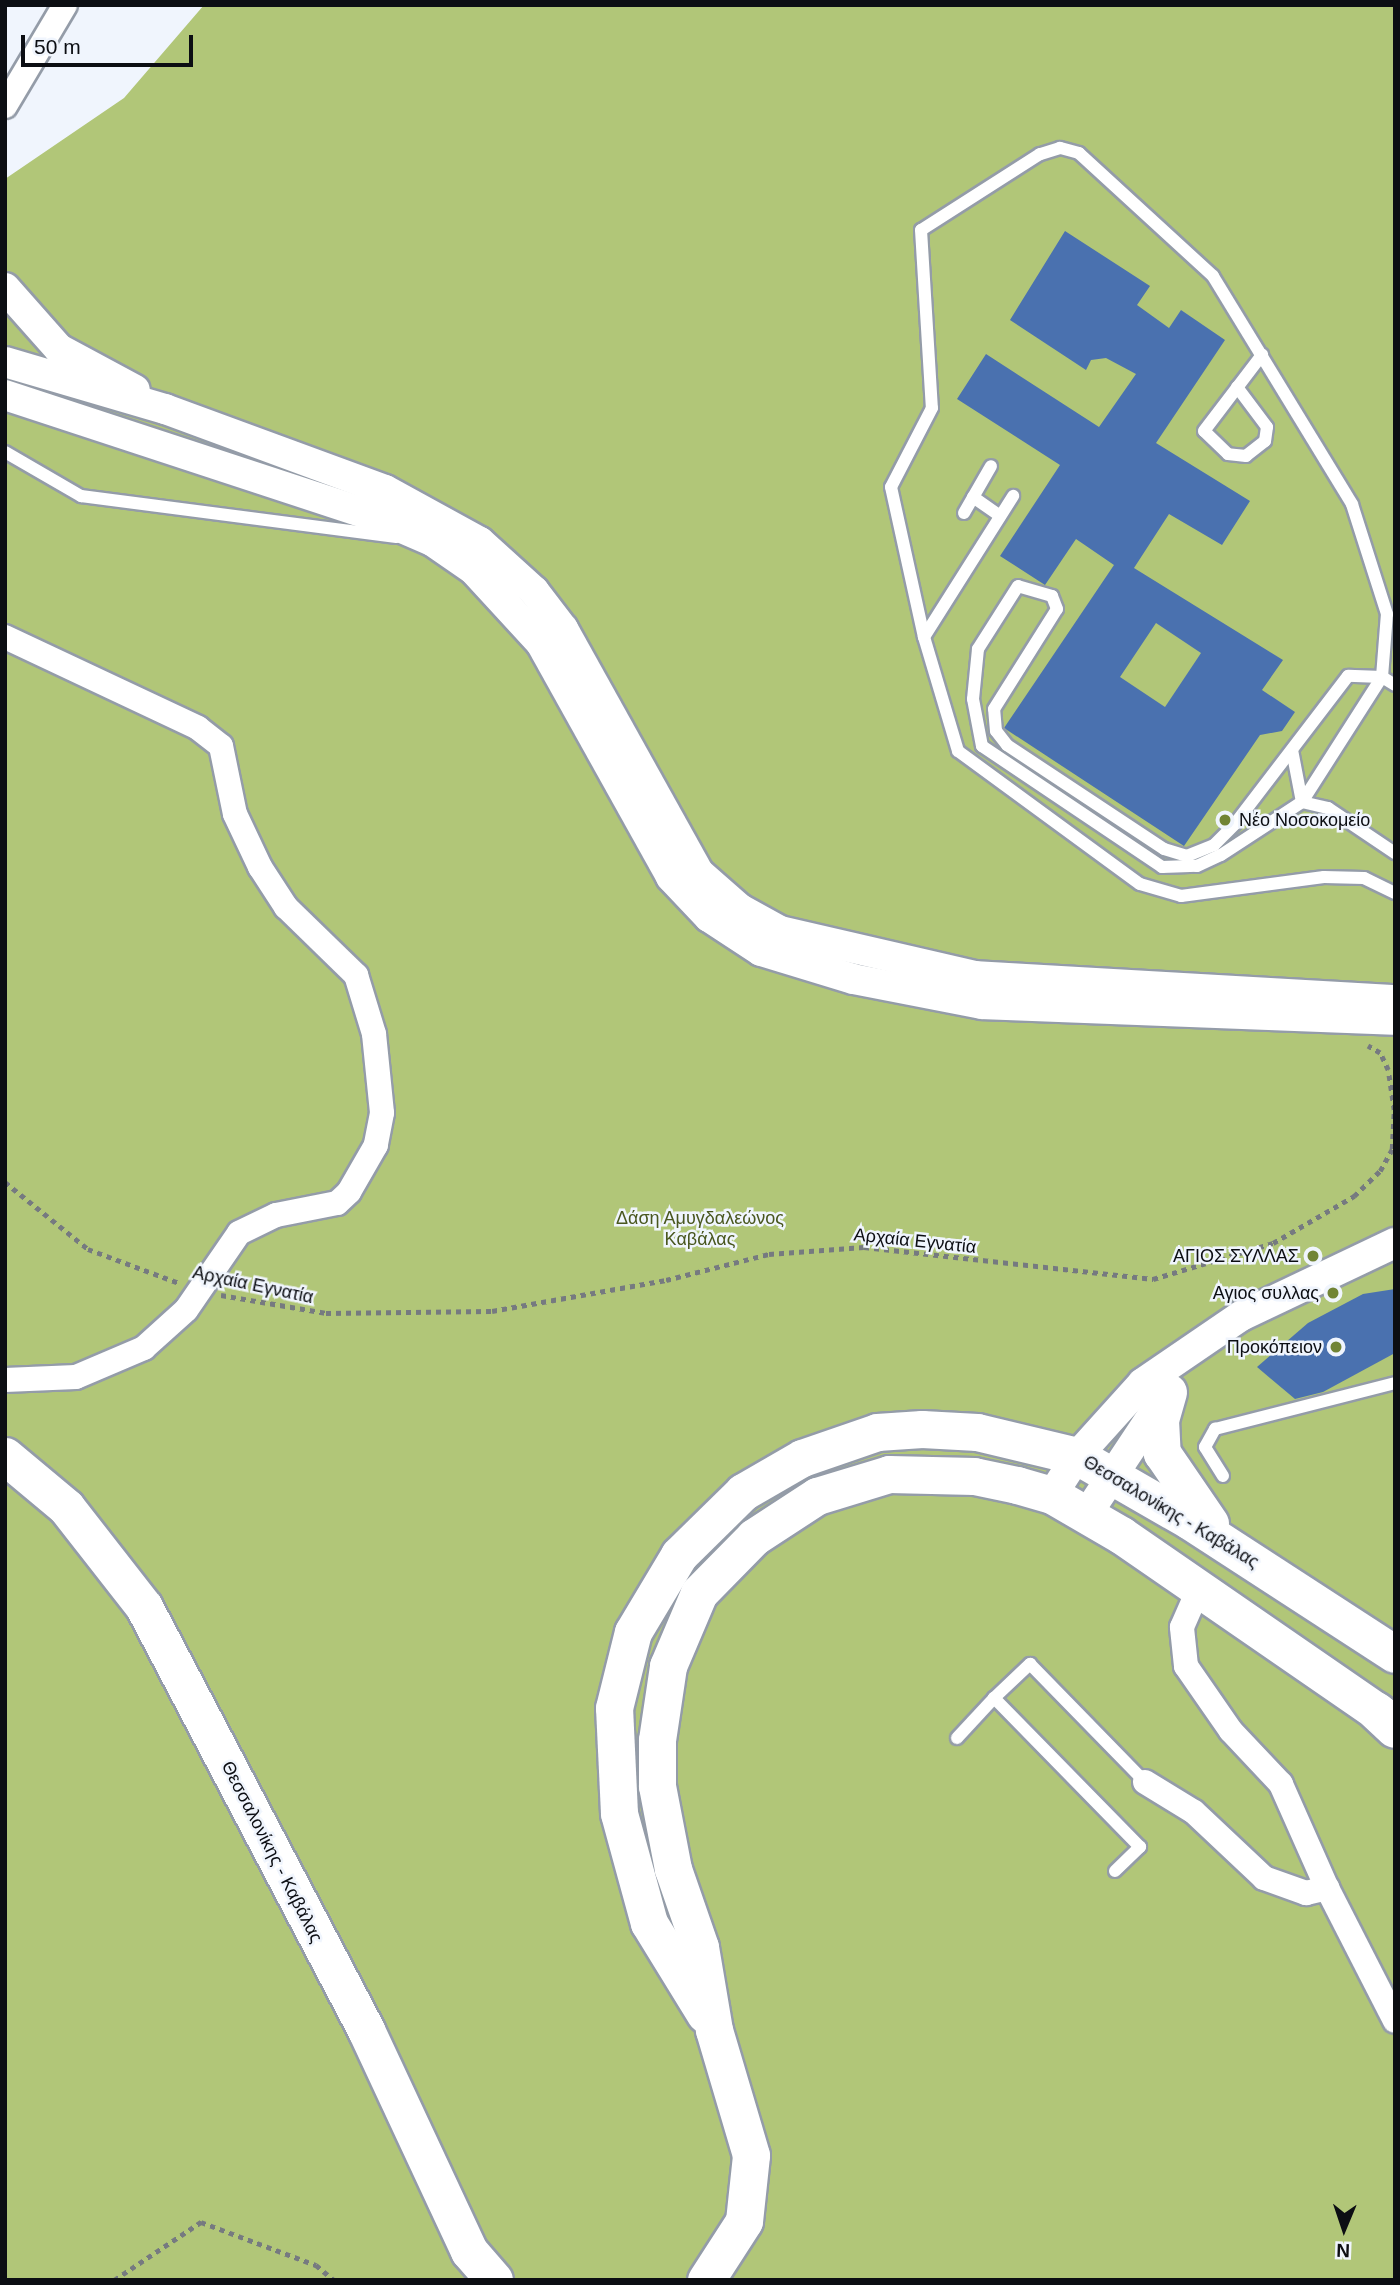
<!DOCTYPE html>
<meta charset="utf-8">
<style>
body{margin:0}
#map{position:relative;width:1400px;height:2285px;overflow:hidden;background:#f0f5fd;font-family:Arial,sans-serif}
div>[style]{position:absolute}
.forest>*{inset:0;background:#b1c678}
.building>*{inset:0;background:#4a71af}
.path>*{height:4.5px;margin-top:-2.25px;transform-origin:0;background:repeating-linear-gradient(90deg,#767a80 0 5px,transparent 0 10px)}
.roads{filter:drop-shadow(2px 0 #949ca8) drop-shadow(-2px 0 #949ca8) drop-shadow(0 2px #949ca8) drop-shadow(0 -2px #949ca8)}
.service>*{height:12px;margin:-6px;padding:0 6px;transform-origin:6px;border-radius:6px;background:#fff}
.minor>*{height:24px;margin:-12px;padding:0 12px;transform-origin:12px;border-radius:12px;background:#fff}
.tertiary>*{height:30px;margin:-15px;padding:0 15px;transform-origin:15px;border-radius:15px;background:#fff}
.primary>*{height:37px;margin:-18.5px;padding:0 18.5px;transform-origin:18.5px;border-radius:18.5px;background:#fff}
.motorway>*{height:38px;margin:-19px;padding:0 19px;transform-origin:19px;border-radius:19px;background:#fff}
.dots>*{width:19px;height:19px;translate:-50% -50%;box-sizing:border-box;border:4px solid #f0f5fd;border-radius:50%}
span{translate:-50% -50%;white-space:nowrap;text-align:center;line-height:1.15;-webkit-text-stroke:5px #f0f5fd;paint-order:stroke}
.poi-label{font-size:18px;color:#0c0e13}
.left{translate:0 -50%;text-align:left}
.right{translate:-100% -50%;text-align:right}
.park-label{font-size:18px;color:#49571f}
.street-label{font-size:18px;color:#0c0e13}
.frame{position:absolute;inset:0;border:7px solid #0c0e13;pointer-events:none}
.north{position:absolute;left:1309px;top:2194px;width:70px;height:70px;-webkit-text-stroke:5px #f0f5fd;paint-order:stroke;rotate:182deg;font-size:19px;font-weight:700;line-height:28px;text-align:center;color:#0c0e13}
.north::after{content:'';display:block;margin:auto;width:24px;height:32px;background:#0c0e13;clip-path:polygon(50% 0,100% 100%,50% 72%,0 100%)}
.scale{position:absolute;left:21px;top:35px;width:172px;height:32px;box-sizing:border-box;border:4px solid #0c0e13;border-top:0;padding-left:9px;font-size:21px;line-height:24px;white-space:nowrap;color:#0c0e13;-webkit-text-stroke:5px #f0f5fd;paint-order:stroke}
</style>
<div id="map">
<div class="forest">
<i style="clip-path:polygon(204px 5px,1395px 5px,1395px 2280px,5px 2280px,5px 179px,124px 98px)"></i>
</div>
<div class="building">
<i style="clip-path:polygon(evenodd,1065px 231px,1150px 286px,1137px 305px,1169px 328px,1181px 310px,1225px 340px,1156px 443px,1250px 501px,1222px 545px,1169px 514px,1134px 568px,1283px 660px,1262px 690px,1295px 712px,1282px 731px,1260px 735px,1184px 846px,1004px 728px,1114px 565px,1076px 539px,1045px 585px,1000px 556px,1060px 465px,957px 399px,986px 354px,1099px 427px,1136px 374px,1106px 358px,1091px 360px,1086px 370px,1010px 320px,1065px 231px,1156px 623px,1201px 653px,1165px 707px,1120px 677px,1156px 623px)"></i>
<i style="clip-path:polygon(1395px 1289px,1395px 1353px,1323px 1392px,1295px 1399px,1257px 1367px,1308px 1323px,1363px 1294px)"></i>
</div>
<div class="path">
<i style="left:5px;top:1182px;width:107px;rotate:38.9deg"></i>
<i style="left:88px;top:1249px;width:97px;rotate:20.5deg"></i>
<i style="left:221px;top:1295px;width:107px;rotate:9.7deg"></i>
<i style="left:326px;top:1313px;width:166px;rotate:-0.7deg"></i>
<i style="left:492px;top:1311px;width:177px;rotate:-10.1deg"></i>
<i style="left:666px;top:1280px;width:106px;rotate:-14.2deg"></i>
<i style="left:769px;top:1254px;width:95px;rotate:-4.2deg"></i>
<i style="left:864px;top:1247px;width:291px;rotate:6.3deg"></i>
<i style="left:1153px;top:1279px;width:125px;rotate:-16.7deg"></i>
<i style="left:1273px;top:1243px;width:94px;rotate:-30.1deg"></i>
<i style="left:1354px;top:1196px;width:36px;rotate:-44deg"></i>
<i style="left:1380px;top:1171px;width:25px;rotate:-61deg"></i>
<i style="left:1392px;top:1149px;width:39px;rotate:-87deg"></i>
<i style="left:1394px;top:1110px;width:40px;rotate:-98.5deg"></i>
<i style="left:1388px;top:1070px;width:19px;rotate:-115deg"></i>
<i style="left:1380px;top:1053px;width:14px;rotate:-150deg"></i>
<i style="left:114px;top:2280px;width:105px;rotate:-33.7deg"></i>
<i style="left:201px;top:2222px;width:123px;rotate:20.5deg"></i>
<i style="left:316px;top:2265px;width:23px;rotate:40deg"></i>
</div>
<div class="roads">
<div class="service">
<i style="left:1237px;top:387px;width:50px;rotate:53.1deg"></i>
<i style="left:1267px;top:427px;width:14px;rotate:98deg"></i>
<i style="left:1265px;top:441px;width:24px;rotate:142deg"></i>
<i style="left:1246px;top:456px;width:18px;rotate:-174deg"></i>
<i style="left:1228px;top:454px;width:33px;rotate:-136deg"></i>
<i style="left:1204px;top:431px;width:96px;rotate:-52.7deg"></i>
<i style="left:5px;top:452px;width:88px;rotate:30.1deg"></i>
<i style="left:81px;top:496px;width:318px;rotate:7.4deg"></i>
<i style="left:973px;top:497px;width:33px;rotate:35deg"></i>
<i style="left:964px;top:513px;width:54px;rotate:-60.1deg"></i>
<i style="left:924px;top:637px;width:167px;rotate:-57.7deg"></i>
<i style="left:1395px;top:685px;width:15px;rotate:-148deg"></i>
<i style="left:1382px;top:677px;width:34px;rotate:-178deg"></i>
<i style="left:1348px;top:676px;width:186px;rotate:127.4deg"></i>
<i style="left:1235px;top:824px;width:30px;rotate:135deg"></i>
<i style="left:1214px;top:845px;width:29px;rotate:158deg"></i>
<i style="left:1187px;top:856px;width:24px;rotate:-163deg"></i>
<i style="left:1164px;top:849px;width:188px;rotate:-146.5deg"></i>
<i style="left:1007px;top:745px;width:18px;rotate:-128deg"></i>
<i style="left:996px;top:731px;width:22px;rotate:-95deg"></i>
<i style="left:994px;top:709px;width:118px;rotate:-57.8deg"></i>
<i style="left:1057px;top:609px;width:14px;rotate:-111deg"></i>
<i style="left:1052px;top:596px;width:35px;rotate:-164deg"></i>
<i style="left:1018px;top:586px;width:75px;rotate:122.4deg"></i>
<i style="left:978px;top:649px;width:50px;rotate:95.7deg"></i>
<i style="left:973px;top:699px;width:48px;rotate:79.2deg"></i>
<i style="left:982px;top:746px;width:217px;rotate:33.9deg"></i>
<i style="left:1162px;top:867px;width:35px;rotate:-2deg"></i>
<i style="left:1197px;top:866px;width:26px;rotate:-25deg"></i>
<i style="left:1221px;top:855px;width:97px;rotate:-33.2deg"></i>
<i style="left:1302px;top:802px;width:27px;rotate:13deg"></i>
<i style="left:1328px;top:808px;width:81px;rotate:33.9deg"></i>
<i style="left:1292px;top:750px;width:53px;rotate:79.1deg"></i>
<i style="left:1302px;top:802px;width:148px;rotate:-57.4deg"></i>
<i style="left:1382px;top:677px;width:63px;rotate:-85.5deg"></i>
<i style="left:1387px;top:614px;width:115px;rotate:-107.7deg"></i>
<i style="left:1352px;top:504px;width:267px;rotate:-121.4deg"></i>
<i style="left:1213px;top:276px;width:182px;rotate:-137.5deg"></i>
<i style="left:1079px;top:153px;width:20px;rotate:-165deg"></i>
<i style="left:1060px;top:148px;width:21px;rotate:163deg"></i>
<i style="left:1040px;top:154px;width:141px;rotate:147.4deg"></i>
<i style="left:921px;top:230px;width:178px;rotate:86.5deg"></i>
<i style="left:932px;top:408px;width:89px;rotate:117.4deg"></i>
<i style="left:891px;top:487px;width:154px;rotate:77.6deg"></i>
<i style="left:924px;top:637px;width:119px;rotate:73.4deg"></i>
<i style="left:958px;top:751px;width:225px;rotate:36.2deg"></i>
<i style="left:1140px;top:884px;width:43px;rotate:16.3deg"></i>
<i style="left:1181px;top:896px;width:144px;rotate:-7.6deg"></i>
<i style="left:1324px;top:877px;width:40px;rotate:1.4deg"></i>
<i style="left:1364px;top:878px;width:34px;rotate:26deg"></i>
<i style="left:1223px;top:1476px;width:34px;rotate:-122deg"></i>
<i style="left:1205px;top:1447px;width:21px;rotate:-61deg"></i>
<i style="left:1215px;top:1429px;width:186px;rotate:-14.3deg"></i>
<i style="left:957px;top:1738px;width:54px;rotate:-47.2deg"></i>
<i style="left:1115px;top:1871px;width:35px;rotate:-44deg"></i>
<i style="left:1140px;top:1847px;width:209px;rotate:-134.4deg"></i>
<i style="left:994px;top:1698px;width:50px;rotate:-43.4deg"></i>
<i style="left:1030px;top:1664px;width:165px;rotate:45.7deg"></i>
</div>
<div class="minor">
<i style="left:5px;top:106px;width:117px;rotate:-59.3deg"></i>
<i style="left:5px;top:637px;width:213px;rotate:25.2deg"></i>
<i style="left:198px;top:728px;width:29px;rotate:38deg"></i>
<i style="left:221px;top:746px;width:69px;rotate:78.4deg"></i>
<i style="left:235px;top:814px;width:59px;rotate:64.7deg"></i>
<i style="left:260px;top:867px;width:48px;rotate:57deg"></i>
<i style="left:286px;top:907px;width:98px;rotate:44.2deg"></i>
<i style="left:356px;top:975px;width:62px;rotate:73deg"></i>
<i style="left:374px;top:1034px;width:79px;rotate:84.2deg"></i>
<i style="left:382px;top:1113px;width:33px;rotate:101deg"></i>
<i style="left:376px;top:1145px;width:54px;rotate:119.9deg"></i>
<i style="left:349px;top:1192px;width:16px;rotate:137deg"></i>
<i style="left:337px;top:1203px;width:62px;rotate:168.9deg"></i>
<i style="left:276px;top:1215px;width:41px;rotate:154.1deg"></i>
<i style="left:239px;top:1233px;width:93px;rotate:124.5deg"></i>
<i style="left:186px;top:1310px;width:57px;rotate:137.9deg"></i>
<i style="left:144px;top:1348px;width:74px;rotate:156.9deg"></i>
<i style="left:76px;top:1377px;width:71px;rotate:177.6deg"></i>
<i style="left:1145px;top:1782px;width:57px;rotate:31.5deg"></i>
<i style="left:1194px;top:1812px;width:96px;rotate:43.3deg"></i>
<i style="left:1264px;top:1878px;width:45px;rotate:19.7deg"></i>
<i style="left:1306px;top:1893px;width:22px;rotate:-13deg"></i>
<i style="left:1327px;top:1888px;width:114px;rotate:-113.9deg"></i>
<i style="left:1281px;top:1784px;width:73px;rotate:-133.3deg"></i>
<i style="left:1231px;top:1731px;width:79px;rotate:-124.7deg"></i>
<i style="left:1186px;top:1666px;width:39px;rotate:-96deg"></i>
<i style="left:1182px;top:1627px;width:45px;rotate:-66.3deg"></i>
<i style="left:1327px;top:1888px;width:149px;rotate:62.9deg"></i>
</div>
<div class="tertiary">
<i style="left:5px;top:288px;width:81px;rotate:48.5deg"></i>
<i style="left:59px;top:349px;width:86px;rotate:28.3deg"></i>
<i style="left:5px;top:362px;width:167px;rotate:16.4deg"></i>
<i style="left:165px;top:409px;width:234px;rotate:20.2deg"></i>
<i style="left:385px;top:490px;width:108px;rotate:28.7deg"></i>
<i style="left:480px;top:542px;width:73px;rotate:42.2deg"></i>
<i style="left:534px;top:591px;width:48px;rotate:52.7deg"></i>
<i style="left:563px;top:629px;width:279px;rotate:60.9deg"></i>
<i style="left:699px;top:873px;width:55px;rotate:41.3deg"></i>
<i style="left:740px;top:909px;width:46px;rotate:28.8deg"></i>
<i style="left:780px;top:931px;width:200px;rotate:13deg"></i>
<i style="left:975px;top:976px;width:421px;rotate:3.3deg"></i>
<i style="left:5px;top:395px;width:388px;rotate:18.2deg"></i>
<i style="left:374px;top:516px;width:63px;rotate:23.3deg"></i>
<i style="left:432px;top:541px;width:51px;rotate:34.6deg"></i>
<i style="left:474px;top:570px;width:99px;rotate:47.5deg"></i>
<i style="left:541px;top:643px;width:268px;rotate:60.9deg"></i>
<i style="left:671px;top:877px;width:55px;rotate:46.5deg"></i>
<i style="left:709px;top:917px;width:62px;rotate:33.2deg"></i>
<i style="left:761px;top:951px;width:96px;rotate:16.9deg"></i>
<i style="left:853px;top:979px;width:131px;rotate:11deg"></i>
<i style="left:982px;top:1004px;width:413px;rotate:2.2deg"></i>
<i style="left:1052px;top:1495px;width:46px;rotate:-57.3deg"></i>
<i style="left:1077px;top:1456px;width:98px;rotate:-47.9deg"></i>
<i style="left:1143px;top:1383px;width:119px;rotate:-34.4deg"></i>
<i style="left:1241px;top:1316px;width:170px;rotate:-25.4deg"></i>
<i style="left:1087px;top:1514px;width:143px;rotate:-56.4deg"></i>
</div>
<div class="primary">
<i style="left:1168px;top:1392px;width:29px;rotate:106deg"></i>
<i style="left:1160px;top:1420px;width:33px;rotate:87deg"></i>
<i style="left:1162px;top:1453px;width:85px;rotate:55.6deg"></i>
<i style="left:5px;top:1456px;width:80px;rotate:39.9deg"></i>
<i style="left:66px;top:1507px;width:127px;rotate:52deg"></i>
<i style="left:144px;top:1607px;width:478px;rotate:62.3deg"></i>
<i style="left:366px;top:2030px;width:244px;rotate:65deg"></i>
<i style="left:469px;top:2251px;width:38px;rotate:49deg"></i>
<i style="left:705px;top:2014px;width:107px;rotate:-121.6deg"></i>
<i style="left:649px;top:1923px;width:114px;rotate:-105.3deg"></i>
<i style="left:619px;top:1813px;width:105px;rotate:-92.7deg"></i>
<i style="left:614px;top:1708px;width:78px;rotate:-76deg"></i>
<i style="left:633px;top:1632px;width:90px;rotate:-59.1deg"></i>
<i style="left:679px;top:1555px;width:90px;rotate:-44.5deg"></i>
<i style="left:743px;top:1492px;width:68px;rotate:-30deg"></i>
<i style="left:802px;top:1458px;width:79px;rotate:-19.1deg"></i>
<i style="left:877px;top:1432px;width:45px;rotate:-3.8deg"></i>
<i style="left:922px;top:1429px;width:55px;rotate:3.1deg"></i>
<i style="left:977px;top:1432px;width:103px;rotate:13.5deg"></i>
<i style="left:1077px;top:1456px;width:130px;rotate:29.9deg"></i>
<i style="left:1190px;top:1521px;width:244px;rotate:33deg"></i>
<i style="left:706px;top:2280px;width:70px;rotate:-57.2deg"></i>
<i style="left:744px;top:2221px;width:66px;rotate:-83.9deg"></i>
<i style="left:751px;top:2155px;width:130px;rotate:-106.5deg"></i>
<i style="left:714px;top:2030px;width:84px;rotate:-99.6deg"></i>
<i style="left:700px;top:1947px;width:83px;rotate:-109.1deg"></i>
<i style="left:673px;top:1869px;width:85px;rotate:-100.9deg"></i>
<i style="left:657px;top:1786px;width:46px;rotate:-90deg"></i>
<i style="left:657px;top:1740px;width:75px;rotate:-81.5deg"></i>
<i style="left:668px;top:1666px;width:79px;rotate:-67deg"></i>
<i style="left:699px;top:1593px;width:78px;rotate:-45.5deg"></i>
<i style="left:754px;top:1537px;width:75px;rotate:-33.1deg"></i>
<i style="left:817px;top:1496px;width:75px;rotate:-17deg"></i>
<i style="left:889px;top:1474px;width:85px;rotate:1.3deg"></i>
<i style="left:974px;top:1476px;width:44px;rotate:11.8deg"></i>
<i style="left:1017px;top:1485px;width:36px;rotate:16deg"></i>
<i style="left:1052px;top:1495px;width:80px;rotate:30.1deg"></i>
<i style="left:1121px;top:1535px;width:333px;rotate:34.6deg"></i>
</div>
<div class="motorway">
<i style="left:1376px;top:1711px;width:26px;rotate:43deg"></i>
</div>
</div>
<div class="dots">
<i style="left:1225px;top:820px;background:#718435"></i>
<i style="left:1313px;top:1256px;background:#718435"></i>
<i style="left:1333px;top:1293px;background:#718435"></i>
<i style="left:1336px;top:1347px;background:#718435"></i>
</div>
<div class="poi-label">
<span class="left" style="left:1239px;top:820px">Νέο Νοσοκομείο</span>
<span class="right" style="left:1299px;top:1256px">ΑΓΙΟΣ ΣΥΛΛΑΣ</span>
<span class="right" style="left:1319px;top:1293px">Αγιος συλλας</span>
<span class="right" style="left:1322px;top:1347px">Προκόπειον</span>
</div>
<div class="park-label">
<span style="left:700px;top:1229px">Δάση Αμυγδαλεώνος<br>Καβάλας</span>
</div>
<div class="street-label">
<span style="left:915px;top:1241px;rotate:6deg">Αρχαία Εγνατία</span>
<span style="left:253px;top:1285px;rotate:12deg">Αρχαία Εγνατία</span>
<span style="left:1171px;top:1512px;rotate:31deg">Θεσσαλονίκης - Καβάλας</span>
<span style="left:272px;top:1852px;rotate:63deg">Θεσσαλονίκης - Καβάλας</span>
</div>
<div class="frame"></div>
<div class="north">N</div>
<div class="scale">50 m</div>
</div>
